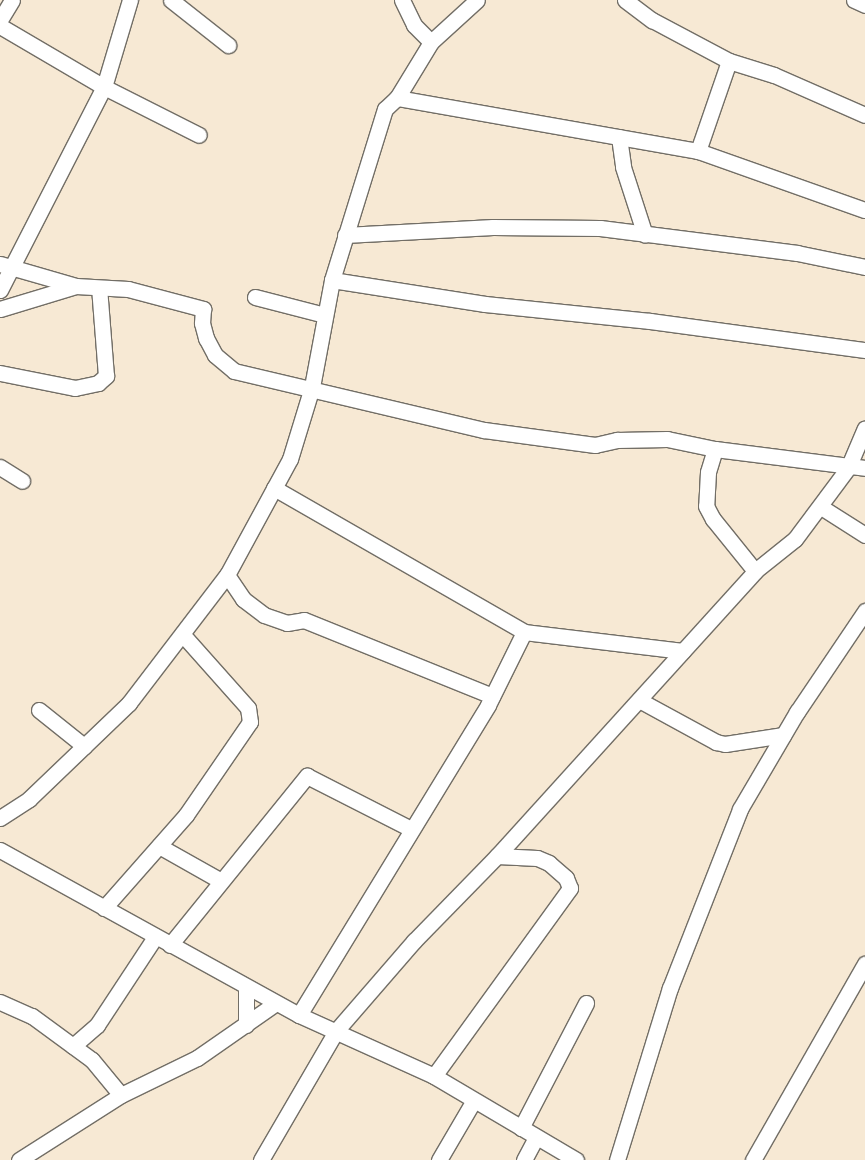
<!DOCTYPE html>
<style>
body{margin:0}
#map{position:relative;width:865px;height:1160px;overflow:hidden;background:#f7e9d4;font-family:"IM FELL Great Primer",serif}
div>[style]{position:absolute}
.roads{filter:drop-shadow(1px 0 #726e66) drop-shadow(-1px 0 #726e66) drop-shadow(0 1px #726e66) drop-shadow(0 -1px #726e66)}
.minor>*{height:15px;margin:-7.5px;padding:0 7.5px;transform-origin:7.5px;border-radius:7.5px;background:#fff}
span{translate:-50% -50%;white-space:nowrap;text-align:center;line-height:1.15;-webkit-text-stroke:4px #fdfcf7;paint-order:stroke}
</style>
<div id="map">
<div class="roads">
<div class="minor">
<i style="left:171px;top:0;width:73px;rotate:38.3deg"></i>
<i style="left:402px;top:0;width:28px;rotate:64deg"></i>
<i style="left:414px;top:25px;width:24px;rotate:45deg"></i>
<i style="left:625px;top:0;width:34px;rotate:37deg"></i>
<i style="left:652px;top:20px;width:87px;rotate:28deg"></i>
<i style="left:729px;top:61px;width:47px;rotate:17.3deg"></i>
<i style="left:774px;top:75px;width:99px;rotate:23.7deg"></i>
<i style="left:854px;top:0;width:12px;rotate:24deg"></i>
<i style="left:0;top:20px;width:23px;rotate:-59deg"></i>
<i style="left:0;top:26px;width:121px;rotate:30.4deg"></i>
<i style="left:104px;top:87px;width:106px;rotate:26.8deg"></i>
<i style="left:397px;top:98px;width:306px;rotate:10deg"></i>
<i style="left:698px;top:151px;width:177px;rotate:19.5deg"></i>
<i style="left:619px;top:137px;width:30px;rotate:82deg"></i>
<i style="left:623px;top:167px;width:71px;rotate:72.1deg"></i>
<i style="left:698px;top:151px;width:95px;rotate:-71deg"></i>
<i style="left:345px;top:235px;width:148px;rotate:-3.1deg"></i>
<i style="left:493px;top:227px;width:107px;rotate:0.5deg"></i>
<i style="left:600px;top:228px;width:199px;rotate:7.2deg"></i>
<i style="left:797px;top:253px;width:69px;rotate:11.6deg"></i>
<i style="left:0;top:264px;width:79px;rotate:16.1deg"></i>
<i style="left:76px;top:286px;width:52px;rotate:3.3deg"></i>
<i style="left:128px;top:289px;width:78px;rotate:14.9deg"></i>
<i style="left:203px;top:309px;width:14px;rotate:94deg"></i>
<i style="left:202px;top:323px;width:16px;rotate:75deg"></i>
<i style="left:206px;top:338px;width:19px;rotate:62deg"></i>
<i style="left:215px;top:355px;width:25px;rotate:40deg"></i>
<i style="left:234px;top:371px;width:257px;rotate:13.3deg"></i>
<i style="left:484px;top:430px;width:112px;rotate:7.7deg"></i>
<i style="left:595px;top:445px;width:23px;rotate:-13deg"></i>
<i style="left:617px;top:440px;width:50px;rotate:-1.1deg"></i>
<i style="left:667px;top:439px;width:49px;rotate:11.8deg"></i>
<i style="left:715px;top:449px;width:151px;rotate:7.2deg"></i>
<i style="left:332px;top:280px;width:155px;rotate:8.9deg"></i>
<i style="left:485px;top:304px;width:166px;rotate:5.9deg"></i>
<i style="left:650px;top:321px;width:217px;rotate:7.7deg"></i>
<i style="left:0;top:290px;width:228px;rotate:-62.9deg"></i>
<i style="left:104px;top:87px;width:91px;rotate:-73.4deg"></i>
<i style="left:255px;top:297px;width:72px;rotate:14.4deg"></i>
<i style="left:0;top:309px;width:79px;rotate:-16.8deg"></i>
<i style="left:0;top:373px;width:76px;rotate:11.3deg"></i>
<i style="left:75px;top:388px;width:24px;rotate:-12deg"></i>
<i style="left:98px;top:383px;width:11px;rotate:-41deg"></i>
<i style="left:106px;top:376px;width:88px;rotate:-94.5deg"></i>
<i style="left:715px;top:449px;width:24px;rotate:107deg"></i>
<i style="left:708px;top:472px;width:34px;rotate:93deg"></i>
<i style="left:706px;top:506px;width:15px;rotate:62deg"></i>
<i style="left:713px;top:519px;width:67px;rotate:51.1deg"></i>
<i style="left:0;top:467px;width:26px;rotate:32deg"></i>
<i style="left:274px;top:488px;width:289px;rotate:29.9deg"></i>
<i style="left:821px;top:507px;width:52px;rotate:32.5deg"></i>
<i style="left:227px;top:575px;width:29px;rotate:56deg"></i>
<i style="left:243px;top:599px;width:26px;rotate:37deg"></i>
<i style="left:264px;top:615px;width:24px;rotate:19deg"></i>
<i style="left:287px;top:623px;width:17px;rotate:-10deg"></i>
<i style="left:304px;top:620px;width:203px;rotate:22deg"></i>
<i style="left:639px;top:700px;width:88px;rotate:28.6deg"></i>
<i style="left:716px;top:742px;width:9px;rotate:13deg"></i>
<i style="left:725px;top:744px;width:59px;rotate:-8.8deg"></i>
<i style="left:39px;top:710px;width:58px;rotate:38.7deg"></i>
<i style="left:0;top:818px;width:35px;rotate:-33deg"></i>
<i style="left:29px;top:799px;width:139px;rotate:-43.8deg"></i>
<i style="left:129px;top:703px;width:161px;rotate:-52.6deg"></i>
<i style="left:227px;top:575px;width:132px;rotate:-61.5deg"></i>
<i style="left:290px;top:459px;width:75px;rotate:-73deg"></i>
<i style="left:312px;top:387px;width:109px;rotate:-79.4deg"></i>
<i style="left:332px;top:280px;width:179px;rotate:-72.8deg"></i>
<i style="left:385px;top:109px;width:16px;rotate:-43deg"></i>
<i style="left:397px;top:98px;width:66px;rotate:-58.7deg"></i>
<i style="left:431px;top:42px;width:62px;rotate:-42.4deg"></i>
<i style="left:159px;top:846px;width:71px;rotate:29.4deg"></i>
<i style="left:0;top:850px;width:342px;rotate:28.9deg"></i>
<i style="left:299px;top:1015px;width:148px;rotate:24.3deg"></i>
<i style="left:434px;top:1076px;width:165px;rotate:30.6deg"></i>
<i style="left:104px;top:908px;width:124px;rotate:-48.6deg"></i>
<i style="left:186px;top:815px;width:113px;rotate:-55.5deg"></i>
<i style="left:250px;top:722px;width:14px;rotate:-98deg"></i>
<i style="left:248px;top:708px;width:99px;rotate:-131.7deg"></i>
<i style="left:170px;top:945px;width:218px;rotate:-51deg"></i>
<i style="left:307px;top:776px;width:117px;rotate:27deg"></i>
<i style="left:0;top:1002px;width:35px;rotate:24deg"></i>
<i style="left:32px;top:1016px;width:74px;rotate:36.3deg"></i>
<i style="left:92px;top:1060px;width:45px;rotate:50.4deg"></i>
<i style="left:299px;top:1015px;width:363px;rotate:-58.6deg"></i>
<i style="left:488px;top:705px;width:81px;rotate:-63.7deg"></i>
<i style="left:524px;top:632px;width:160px;rotate:6.8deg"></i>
<i style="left:246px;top:1025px;width:38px;rotate:-90deg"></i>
<i style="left:73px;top:1046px;width:32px;rotate:-41deg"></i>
<i style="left:97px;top:1025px;width:105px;rotate:-56.6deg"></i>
<i style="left:434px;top:1076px;width:232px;rotate:-54.1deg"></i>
<i style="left:570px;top:888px;width:11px;rotate:-112deg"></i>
<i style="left:566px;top:878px;width:23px;rotate:-139deg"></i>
<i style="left:549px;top:863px;width:13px;rotate:-157deg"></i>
<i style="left:537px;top:858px;width:40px;rotate:-177.1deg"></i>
<i style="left:521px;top:1128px;width:141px;rotate:-62.5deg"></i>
<i style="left:19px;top:1160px;width:121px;rotate:-32.5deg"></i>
<i style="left:121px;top:1095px;width:85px;rotate:-26deg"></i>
<i style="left:197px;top:1058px;width:96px;rotate:-34.8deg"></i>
<i style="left:261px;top:1160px;width:149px;rotate:-59.8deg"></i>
<i style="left:336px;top:1031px;width:119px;rotate:-49.1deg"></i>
<i style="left:414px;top:941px;width:119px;rotate:-45.7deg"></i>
<i style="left:497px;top:856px;width:384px;rotate:-47.8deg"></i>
<i style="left:755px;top:571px;width:51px;rotate:-38.7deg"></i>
<i style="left:795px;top:539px;width:89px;rotate:-53.3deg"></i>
<i style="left:848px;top:468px;width:43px;rotate:-67deg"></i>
<i style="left:439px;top:1160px;width:69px;rotate:-59.7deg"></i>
<i style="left:524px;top:1160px;width:26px;rotate:-62deg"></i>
<i style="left:617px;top:1160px;width:180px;rotate:-72.9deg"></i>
<i style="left:670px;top:988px;width:192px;rotate:-68.6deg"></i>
<i style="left:740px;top:809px;width:113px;rotate:-59.6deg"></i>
<i style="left:797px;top:712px;width:122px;rotate:-56deg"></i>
<i style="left:753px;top:1160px;width:226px;rotate:-60.3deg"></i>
</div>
</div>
</div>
